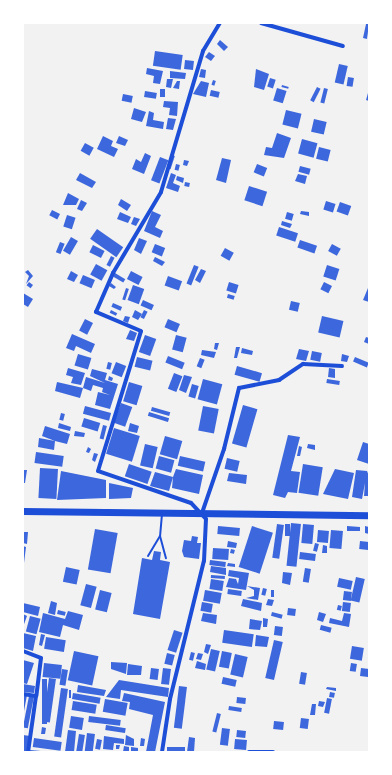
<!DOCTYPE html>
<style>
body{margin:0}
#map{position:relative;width:392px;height:775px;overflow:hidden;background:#f2f2f2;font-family:Signika,sans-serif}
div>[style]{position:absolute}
.building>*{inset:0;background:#3d67dc;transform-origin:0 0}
.service>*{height:2px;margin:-1px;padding:0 1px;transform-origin:1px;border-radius:1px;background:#1d4ed8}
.minor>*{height:4px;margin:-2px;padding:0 2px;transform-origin:2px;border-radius:2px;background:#1d4ed8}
.trunk>*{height:7px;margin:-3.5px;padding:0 3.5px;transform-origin:3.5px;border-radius:3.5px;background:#1d4ed8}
span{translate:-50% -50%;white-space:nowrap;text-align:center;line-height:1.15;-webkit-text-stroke:3.5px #fff;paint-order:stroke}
.frame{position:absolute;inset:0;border:24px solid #fff;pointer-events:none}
</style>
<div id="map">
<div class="building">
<i style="clip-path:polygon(366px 24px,369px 24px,367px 39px,363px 38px)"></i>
<i style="clip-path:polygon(220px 40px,228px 47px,224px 51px,217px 44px)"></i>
<i style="left:155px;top:51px;width:28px;height:15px;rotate:8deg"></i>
<i style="clip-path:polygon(209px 52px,215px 56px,211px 61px,205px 57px)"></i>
<i style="left:185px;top:60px;width:9px;height:9px;rotate:6deg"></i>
<i style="left:339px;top:64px;width:9px;height:19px;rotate:13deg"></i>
<i style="clip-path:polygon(147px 68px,163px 71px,160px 84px,153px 83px,154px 76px,146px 74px)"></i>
<i style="clip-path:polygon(201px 69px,206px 70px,205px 78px,199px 77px)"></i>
<i style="clip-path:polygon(256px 69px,269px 74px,264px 90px,254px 87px)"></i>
<i style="clip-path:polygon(170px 71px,186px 73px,185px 79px,170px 78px)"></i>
<i style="left:348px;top:77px;width:6px;height:9px;rotate:9deg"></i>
<i style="left:270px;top:78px;width:6px;height:9px;rotate:18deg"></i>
<i style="clip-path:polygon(167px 79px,173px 79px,171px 88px,166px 87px)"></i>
<i style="left:213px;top:80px;width:3px;height:5px;rotate:18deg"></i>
<i style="clip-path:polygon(177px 81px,180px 81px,179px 89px,173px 88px)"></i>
<i style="clip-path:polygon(201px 81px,209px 83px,206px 97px,193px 94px)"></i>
<i style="left:282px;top:85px;width:7px;height:2px;rotate:16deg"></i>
<i style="left:317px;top:87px;width:4px;height:15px;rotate:27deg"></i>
<i style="left:277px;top:88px;width:10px;height:13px;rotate:17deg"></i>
<i style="left:324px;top:88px;width:4px;height:15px;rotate:14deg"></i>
<i style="left:160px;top:89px;width:5px;height:8px"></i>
<i style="left:211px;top:90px;width:9px;height:6px;rotate:13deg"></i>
<i style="left:145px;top:91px;width:12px;height:6px;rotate:9deg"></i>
<i style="clip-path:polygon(368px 93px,369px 94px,369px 101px,366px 100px)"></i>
<i style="left:123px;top:94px;width:10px;height:7px;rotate:11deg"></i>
<i style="clip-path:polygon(164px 101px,178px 102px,177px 116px,169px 115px,170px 108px,163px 107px)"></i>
<i style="clip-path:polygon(134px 108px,146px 112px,142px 122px,131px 119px)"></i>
<i style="left:286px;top:110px;width:16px;height:15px;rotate:14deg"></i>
<i style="clip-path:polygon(149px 111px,154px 113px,153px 120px,164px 122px,163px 129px,146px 126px)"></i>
<i style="clip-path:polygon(168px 118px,176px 119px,173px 130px,166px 129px)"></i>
<i style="left:314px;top:119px;width:13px;height:13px;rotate:13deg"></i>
<i style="clip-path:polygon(277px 133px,291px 138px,284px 158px,264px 155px,266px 147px,272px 148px)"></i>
<i style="clip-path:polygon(103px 136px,113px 141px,111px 146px,118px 149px,114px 157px,97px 149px)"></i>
<i style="clip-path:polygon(119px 136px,128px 140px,125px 146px,116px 143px)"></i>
<i style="left:302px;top:139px;width:16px;height:15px;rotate:15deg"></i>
<i style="left:85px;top:143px;width:10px;height:9px;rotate:29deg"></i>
<i style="left:319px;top:147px;width:12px;height:12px;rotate:14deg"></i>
<i style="clip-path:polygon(145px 153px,151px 156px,144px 174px,132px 169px,136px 159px,141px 162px)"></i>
<i style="left:172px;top:155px;width:3px;height:14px;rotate:18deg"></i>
<i style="left:160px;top:157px;width:9px;height:25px;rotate:21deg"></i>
<i style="clip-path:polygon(222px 158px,231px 160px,226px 183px,216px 180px)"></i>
<i style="clip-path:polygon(184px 160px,189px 161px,187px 166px,183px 165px)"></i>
<i style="left:176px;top:164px;width:4px;height:6px;rotate:14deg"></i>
<i style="left:257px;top:164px;width:11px;height:9px;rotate:22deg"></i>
<i style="left:300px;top:166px;width:11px;height:6px;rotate:15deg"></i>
<i style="clip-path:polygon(80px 173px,96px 182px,92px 188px,76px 180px)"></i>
<i style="clip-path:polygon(171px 173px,176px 175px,173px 183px,180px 186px,178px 192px,166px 188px)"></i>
<i style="clip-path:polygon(298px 174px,307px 176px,305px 184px,295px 181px)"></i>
<i style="clip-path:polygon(177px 176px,184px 178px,183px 183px,176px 180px)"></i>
<i style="left:185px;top:182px;width:5px;height:4px;rotate:11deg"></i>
<i style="left:249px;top:186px;width:19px;height:15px;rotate:18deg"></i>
<i style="clip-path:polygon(68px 193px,79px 199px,76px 205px,63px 205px)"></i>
<i style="clip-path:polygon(121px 199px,131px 205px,127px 211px,118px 205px)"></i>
<i style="clip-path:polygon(81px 200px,87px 203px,82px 211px,77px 209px)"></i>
<i style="left:326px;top:201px;width:10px;height:9px;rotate:17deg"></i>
<i style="left:340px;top:202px;width:12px;height:10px;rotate:20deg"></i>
<i style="left:52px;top:210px;width:9px;height:6px;rotate:27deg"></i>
<i style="clip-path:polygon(152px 211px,161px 215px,155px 227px,163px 231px,160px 238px,144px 231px)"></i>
<i style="clip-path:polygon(301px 211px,309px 212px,309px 216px,300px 214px)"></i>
<i style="clip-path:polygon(120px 212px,131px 217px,128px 223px,117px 219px)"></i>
<i style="left:287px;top:212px;width:7px;height:7px;rotate:16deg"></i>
<i style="left:67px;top:215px;width:9px;height:12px;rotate:18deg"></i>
<i style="clip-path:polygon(134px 217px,140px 219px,136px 226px,131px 224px)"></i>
<i style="clip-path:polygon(282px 221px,292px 224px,290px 228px,281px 225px)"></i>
<i style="left:279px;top:227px;width:20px;height:9px;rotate:18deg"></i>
<i style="left:97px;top:229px;width:32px;height:12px;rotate:35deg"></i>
<i style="left:71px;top:237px;width:8px;height:16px;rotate:30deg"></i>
<i style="clip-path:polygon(139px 238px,147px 241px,141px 254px,134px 250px)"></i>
<i style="left:300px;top:240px;width:18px;height:8px;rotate:19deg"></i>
<i style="left:60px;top:242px;width:5px;height:11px;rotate:22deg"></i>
<i style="left:155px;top:244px;width:11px;height:9px;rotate:22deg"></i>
<i style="left:332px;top:244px;width:10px;height:8px;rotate:29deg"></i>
<i style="left:93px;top:245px;width:13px;height:8px;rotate:27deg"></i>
<i style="left:225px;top:248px;width:10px;height:9px;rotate:29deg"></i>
<i style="left:111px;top:256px;width:4px;height:10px;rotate:27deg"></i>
<i style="clip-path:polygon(155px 257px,165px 262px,162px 266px,153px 261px)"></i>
<i style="left:96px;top:264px;width:13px;height:12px;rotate:29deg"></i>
<i style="left:194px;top:265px;width:5px;height:20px;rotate:22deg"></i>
<i style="left:327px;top:265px;width:13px;height:12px;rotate:18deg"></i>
<i style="clip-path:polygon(201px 269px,206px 271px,200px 283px,195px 280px)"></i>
<i style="clip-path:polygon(28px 270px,33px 276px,26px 284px,29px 276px,25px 272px)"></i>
<i style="clip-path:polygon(71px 271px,78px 275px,74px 282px,67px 279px)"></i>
<i style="left:131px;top:271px;width:13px;height:9px;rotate:27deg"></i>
<i style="left:115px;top:273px;width:12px;height:4px;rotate:31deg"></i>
<i style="left:83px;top:275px;width:13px;height:9px;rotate:23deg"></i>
<i style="left:168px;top:276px;width:15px;height:10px;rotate:20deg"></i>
<i style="left:29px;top:282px;width:5px;height:4px;rotate:37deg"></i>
<i style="left:229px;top:282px;width:10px;height:9px;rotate:17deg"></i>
<i style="left:324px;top:282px;width:9px;height:8px;rotate:27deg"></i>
<i style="clip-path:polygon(111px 283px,116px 287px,114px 289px,109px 286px)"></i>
<i style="left:133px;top:285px;width:12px;height:16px;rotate:20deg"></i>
<i style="left:126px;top:288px;width:3px;height:12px;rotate:18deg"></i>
<i style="clip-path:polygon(368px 288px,369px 289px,369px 302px,363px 300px)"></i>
<i style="clip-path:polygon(23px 293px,33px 299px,28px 307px,23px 304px)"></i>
<i style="left:228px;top:294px;width:7px;height:4px;rotate:16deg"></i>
<i style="left:143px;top:300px;width:12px;height:6px;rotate:24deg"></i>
<i style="left:291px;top:301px;width:9px;height:9px;rotate:13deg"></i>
<i style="left:113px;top:303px;width:10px;height:4px;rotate:24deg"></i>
<i style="left:111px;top:310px;width:7px;height:3px;rotate:27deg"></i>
<i style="clip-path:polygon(135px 310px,142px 314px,138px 320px,132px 317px)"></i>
<i style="left:144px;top:310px;width:4px;height:8px;rotate:27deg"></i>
<i style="clip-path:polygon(125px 316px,130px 317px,128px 323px,123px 321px)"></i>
<i style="left:322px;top:316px;width:22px;height:17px;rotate:13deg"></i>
<i style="left:85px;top:319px;width:9px;height:13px;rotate:27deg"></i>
<i style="left:168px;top:319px;width:13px;height:9px;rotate:23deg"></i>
<i style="clip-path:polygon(130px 330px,137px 333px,134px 341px,126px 339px)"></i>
<i style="clip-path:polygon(72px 334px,95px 344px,91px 353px,76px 346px,74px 351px,66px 348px)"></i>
<i style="left:145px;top:335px;width:12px;height:18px;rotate:20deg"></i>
<i style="left:176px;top:335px;width:11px;height:15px;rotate:15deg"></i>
<i style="clip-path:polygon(366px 337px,369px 338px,369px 344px,364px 342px)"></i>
<i style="clip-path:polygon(215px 343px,219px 343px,217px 350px,214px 349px)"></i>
<i style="clip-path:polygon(236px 347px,240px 347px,237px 358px,234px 358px)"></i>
<i style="clip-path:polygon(242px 348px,253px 351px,252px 355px,241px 353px)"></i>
<i style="clip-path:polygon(299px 349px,309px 351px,306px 361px,296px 359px)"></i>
<i style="clip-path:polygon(202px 350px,216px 352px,214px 358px,201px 355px)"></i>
<i style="left:312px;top:351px;width:10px;height:9px;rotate:11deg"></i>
<i style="left:78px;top:354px;width:14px;height:12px;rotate:17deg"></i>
<i style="clip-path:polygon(342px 354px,349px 356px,347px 362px,341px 361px)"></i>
<i style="left:168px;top:356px;width:18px;height:7px;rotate:22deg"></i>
<i style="left:137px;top:357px;width:16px;height:10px;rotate:14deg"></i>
<i style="left:355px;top:357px;width:15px;height:5px;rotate:23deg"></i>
<i style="left:200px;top:358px;width:5px;height:9px;rotate:22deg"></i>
<i style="left:108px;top:362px;width:4px;height:7px;rotate:14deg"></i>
<i style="left:116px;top:362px;width:11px;height:12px;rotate:22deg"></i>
<i style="left:237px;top:366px;width:26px;height:9px;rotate:16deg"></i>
<i style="clip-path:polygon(68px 368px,85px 373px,81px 385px,71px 383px,73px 377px,66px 375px)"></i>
<i style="clip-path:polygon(329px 368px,335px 369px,335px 378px,328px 377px)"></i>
<i style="clip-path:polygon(92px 369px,107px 373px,105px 380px,118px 384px,110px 409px,95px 405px,98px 392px,110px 395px,102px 392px,103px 388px,93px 385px,91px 391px,83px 388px,80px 398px,55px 391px,57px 382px,83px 388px,86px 377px,105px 383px,90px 376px)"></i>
<i style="left:174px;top:373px;width:9px;height:17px;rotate:21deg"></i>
<i style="clip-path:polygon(184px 375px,192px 377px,186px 393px,179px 390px)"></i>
<i style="clip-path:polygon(109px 376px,113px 378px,112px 381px,108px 380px)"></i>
<i style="left:203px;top:379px;width:20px;height:21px;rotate:15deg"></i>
<i style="left:327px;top:379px;width:13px;height:4px;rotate:9deg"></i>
<i style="left:129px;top:382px;width:14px;height:20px;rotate:17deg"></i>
<i style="left:192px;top:384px;width:7px;height:13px;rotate:16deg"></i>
<i style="left:121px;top:403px;width:12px;height:21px;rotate:20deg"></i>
<i style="left:243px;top:405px;width:15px;height:40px;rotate:16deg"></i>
<i style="left:85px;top:406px;width:27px;height:8px;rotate:15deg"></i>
<i style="left:203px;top:406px;width:16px;height:25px;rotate:11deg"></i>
<i style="left:152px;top:407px;width:19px;height:4px;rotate:16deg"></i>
<i style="left:149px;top:412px;width:21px;height:4px;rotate:17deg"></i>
<i style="left:61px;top:413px;width:4px;height:7px;rotate:14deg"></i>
<i style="left:84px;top:418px;width:17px;height:9px;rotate:17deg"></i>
<i style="clip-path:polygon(59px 423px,71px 427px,70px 431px,58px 428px)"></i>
<i style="clip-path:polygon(130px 423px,139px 426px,137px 433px,128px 431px)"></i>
<i style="left:103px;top:425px;width:4px;height:14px;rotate:14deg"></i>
<i style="clip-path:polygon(45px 426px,70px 434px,67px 444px,55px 441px,54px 450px,38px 447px,39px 438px,55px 441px,42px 436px)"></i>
<i style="left:114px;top:428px;width:27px;height:27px;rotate:17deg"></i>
<i style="clip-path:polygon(75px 431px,85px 433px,84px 437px,74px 436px)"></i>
<i style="clip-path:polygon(288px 435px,300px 437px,291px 471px,300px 472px,297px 493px,288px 492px,285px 498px,273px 495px)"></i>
<i style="left:165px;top:436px;width:18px;height:19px;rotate:16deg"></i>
<i style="clip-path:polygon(363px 442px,369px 444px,369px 464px,357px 460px)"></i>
<i style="left:145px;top:444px;width:13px;height:22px;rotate:13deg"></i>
<i style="clip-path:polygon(308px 444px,315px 445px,315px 450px,307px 448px)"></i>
<i style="clip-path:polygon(299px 446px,302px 447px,300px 456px,297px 456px)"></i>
<i style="clip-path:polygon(88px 447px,91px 449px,89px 453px,86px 452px)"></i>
<i style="left:36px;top:452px;width:28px;height:11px;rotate:8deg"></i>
<i style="clip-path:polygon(94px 453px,98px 454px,95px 462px,92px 460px)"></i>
<i style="left:159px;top:456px;width:16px;height:13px;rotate:15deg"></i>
<i style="left:180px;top:456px;width:26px;height:10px;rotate:13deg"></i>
<i style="left:227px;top:458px;width:13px;height:11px;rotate:13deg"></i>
<i style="left:129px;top:464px;width:24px;height:13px;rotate:19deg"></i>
<i style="left:303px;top:464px;width:20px;height:29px;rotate:9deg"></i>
<i style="left:40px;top:468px;width:18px;height:30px;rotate:3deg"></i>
<i style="clip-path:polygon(176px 469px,203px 475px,199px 494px,172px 488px,173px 477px,169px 491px,150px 486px,155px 472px,173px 477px)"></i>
<i style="clip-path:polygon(335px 469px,354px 473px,348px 499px,323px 494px)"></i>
<i style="clip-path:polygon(23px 470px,27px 470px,25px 483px,23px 483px)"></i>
<i style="clip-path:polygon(356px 470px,367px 471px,369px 476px,369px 496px,364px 496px,365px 483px,362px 499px,352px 497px)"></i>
<i style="clip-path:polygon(61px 471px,106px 480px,106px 498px,57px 500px)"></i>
<i style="clip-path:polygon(229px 473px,247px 475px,246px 484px,227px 481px)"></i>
<i style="clip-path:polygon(109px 483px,133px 488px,131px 498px,109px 499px)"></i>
<i style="left:291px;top:523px;width:10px;height:43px;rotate:6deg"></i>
<i style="left:277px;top:524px;width:7px;height:34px;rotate:8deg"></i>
<i style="left:285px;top:524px;width:5px;height:12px"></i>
<i style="left:303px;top:524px;width:11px;height:19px;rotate:5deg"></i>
<i style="left:218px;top:526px;width:22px;height:8px;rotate:5deg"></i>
<i style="left:252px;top:526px;width:22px;height:43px;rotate:18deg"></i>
<i style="clip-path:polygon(347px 526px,360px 527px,360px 531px,347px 531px)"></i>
<i style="clip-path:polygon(365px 526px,369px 527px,369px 534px,365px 533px)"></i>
<i style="left:95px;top:529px;width:23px;height:41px;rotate:10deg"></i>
<i style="left:318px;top:530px;width:11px;height:12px;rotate:5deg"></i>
<i style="left:331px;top:530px;width:12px;height:18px;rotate:5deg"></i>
<i style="clip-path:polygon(23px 532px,28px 532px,27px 544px,23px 543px)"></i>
<i style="clip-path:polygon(192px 536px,198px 537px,197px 543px,201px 543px,199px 559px,184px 557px,182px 551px,184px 540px,191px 541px)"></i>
<i style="clip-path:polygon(228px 541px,237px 543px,236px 548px,227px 547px)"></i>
<i style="left:360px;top:541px;width:9px;height:8px;rotate:6deg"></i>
<i style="left:315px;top:543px;width:4px;height:8px;rotate:14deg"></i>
<i style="clip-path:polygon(323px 545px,327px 546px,327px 553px,322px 553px)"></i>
<i style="clip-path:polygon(23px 546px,26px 547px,24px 563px,23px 563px)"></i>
<i style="left:213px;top:548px;width:16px;height:11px;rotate:4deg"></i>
<i style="left:231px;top:549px;width:4px;height:4px;rotate:14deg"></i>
<i style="clip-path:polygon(154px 551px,161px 552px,160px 560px,170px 562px,160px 619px,133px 614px,142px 558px,152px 560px)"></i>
<i style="left:300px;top:552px;width:16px;height:7px;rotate:7deg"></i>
<i style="left:210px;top:560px;width:16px;height:5px;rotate:7deg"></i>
<i style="clip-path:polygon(228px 563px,235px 564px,235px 567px,227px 566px)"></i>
<i style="clip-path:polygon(211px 566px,226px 568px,226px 575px,210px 572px)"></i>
<i style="left:66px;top:567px;width:14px;height:15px;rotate:12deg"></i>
<i style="left:305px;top:568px;width:6px;height:14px;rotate:9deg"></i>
<i style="clip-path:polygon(229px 570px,249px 573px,246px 590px,226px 587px,229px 578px,236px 579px,238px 584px,239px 578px,228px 576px)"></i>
<i style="clip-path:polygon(283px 572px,292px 573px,290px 585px,282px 583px)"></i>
<i style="left:211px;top:575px;width:14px;height:3px;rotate:4deg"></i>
<i style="left:356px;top:577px;width:9px;height:24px;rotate:13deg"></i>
<i style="left:339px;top:578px;width:14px;height:9px;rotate:12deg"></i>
<i style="left:211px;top:579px;width:13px;height:10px;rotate:9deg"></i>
<i style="left:86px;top:584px;width:11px;height:22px;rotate:15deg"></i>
<i style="clip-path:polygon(247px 586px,260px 588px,258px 600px,246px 598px,254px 596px,254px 590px)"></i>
<i style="left:263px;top:588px;width:4px;height:7px;rotate:14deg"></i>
<i style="left:228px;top:589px;width:14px;height:5px;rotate:8deg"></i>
<i style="left:100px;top:590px;width:12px;height:20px;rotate:14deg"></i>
<i style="left:205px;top:590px;width:17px;height:11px;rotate:10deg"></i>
<i style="left:271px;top:590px;width:3px;height:7px"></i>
<i style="left:344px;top:591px;width:8px;height:9px;rotate:7deg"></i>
<i style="clip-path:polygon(243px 599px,262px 603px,261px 611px,241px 606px)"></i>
<i style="clip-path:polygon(268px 599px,274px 600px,272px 606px,266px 605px)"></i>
<i style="clip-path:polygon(51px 601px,57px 603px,55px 615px,48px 613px)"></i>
<i style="left:202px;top:602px;width:11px;height:9px;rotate:10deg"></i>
<i style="left:343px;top:602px;width:8px;height:9px;rotate:7deg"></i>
<i style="clip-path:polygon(23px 603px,40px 607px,38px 616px,23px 612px)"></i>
<i style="left:338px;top:605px;width:4px;height:5px;rotate:14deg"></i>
<i style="left:288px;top:608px;width:8px;height:7px;rotate:7deg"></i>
<i style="left:58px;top:610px;width:8px;height:4px;rotate:14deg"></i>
<i style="clip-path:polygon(68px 611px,83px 615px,79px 630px,63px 625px,60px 637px,39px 632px,43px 613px,65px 619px)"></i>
<i style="left:272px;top:612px;width:11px;height:4px;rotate:15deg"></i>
<i style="clip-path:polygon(319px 612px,326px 614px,323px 622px,317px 620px)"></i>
<i style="clip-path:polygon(203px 613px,217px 615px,216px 624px,201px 621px)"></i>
<i style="clip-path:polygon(344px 613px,351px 614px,349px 627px,329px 623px,330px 618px,342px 621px)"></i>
<i style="clip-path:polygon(23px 614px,27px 616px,23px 627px)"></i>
<i style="left:30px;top:616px;width:11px;height:16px;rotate:15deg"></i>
<i style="clip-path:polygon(263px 618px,268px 619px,267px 627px,263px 627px)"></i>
<i style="clip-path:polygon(250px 619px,262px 621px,260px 630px,249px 629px)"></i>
<i style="left:321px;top:625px;width:11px;height:5px;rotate:15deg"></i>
<i style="left:275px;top:626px;width:8px;height:9px;rotate:7deg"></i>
<i style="left:174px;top:630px;width:9px;height:21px;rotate:18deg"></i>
<i style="left:224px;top:630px;width:30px;height:13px;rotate:8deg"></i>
<i style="clip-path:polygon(23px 633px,36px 636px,33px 651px,23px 648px)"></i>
<i style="clip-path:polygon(41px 634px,45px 635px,42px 646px,39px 645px)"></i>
<i style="clip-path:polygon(256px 635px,269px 637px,267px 647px,255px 646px)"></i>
<i style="left:46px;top:637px;width:20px;height:12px;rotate:9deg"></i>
<i style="left:274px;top:640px;width:9px;height:39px;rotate:13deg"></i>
<i style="clip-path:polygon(206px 644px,211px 645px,208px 654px,204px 652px)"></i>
<i style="left:352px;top:646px;width:12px;height:13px;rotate:9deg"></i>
<i style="left:211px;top:649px;width:9px;height:21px;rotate:13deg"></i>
<i style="left:74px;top:651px;width:25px;height:30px;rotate:12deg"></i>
<i style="left:222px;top:651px;width:10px;height:16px;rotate:11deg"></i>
<i style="left:191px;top:652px;width:4px;height:8px;rotate:14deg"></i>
<i style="left:167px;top:653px;width:8px;height:11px;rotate:14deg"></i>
<i style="clip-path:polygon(198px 653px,203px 654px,201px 660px,196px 659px)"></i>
<i style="left:235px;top:654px;width:13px;height:21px;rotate:13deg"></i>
<i style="clip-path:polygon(23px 660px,34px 663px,27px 684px,23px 683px)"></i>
<i style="clip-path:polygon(197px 661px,206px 664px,205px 670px,195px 668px)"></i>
<i style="clip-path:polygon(111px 662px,127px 663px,126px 674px,111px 669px)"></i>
<i style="left:44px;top:663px;width:18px;height:14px;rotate:6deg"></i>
<i style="left:351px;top:663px;width:6px;height:8px;rotate:9deg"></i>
<i style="clip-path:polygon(128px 664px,142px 666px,141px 675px,127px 675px)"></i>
<i style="left:151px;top:668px;width:8px;height:11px;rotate:7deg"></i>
<i style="left:163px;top:668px;width:8px;height:16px;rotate:7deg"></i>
<i style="left:361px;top:668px;width:8px;height:8px;rotate:7deg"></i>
<i style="left:62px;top:669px;width:6px;height:16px;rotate:9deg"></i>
<i style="left:301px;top:672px;width:6px;height:12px;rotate:9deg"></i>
<i style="left:223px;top:677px;width:14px;height:7px;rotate:12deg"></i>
<i style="left:49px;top:678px;width:7px;height:44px;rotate:8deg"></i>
<i style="left:42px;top:679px;width:5px;height:45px"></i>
<i style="clip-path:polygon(119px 680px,169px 688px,168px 697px,121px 690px,120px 699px,106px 697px)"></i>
<i style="clip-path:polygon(23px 684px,35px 686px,34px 693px,23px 692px)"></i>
<i style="clip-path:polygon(78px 685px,106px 690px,104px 696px,77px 692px)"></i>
<i style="left:179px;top:686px;width:8px;height:42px;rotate:7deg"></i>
<i style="clip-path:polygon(327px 687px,336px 688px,336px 691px,326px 689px)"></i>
<i style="left:61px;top:688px;width:7px;height:49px;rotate:8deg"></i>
<i style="left:69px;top:690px;width:2px;height:8px"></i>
<i style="left:330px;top:692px;width:5px;height:5px;rotate:11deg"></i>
<i style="left:73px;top:693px;width:28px;height:6px;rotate:10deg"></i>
<i style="clip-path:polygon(124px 693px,165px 702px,155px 752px,146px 752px,153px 715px,129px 709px,130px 702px,122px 701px)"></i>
<i style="clip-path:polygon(23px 694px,27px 695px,24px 711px,23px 711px)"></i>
<i style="left:29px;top:696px;width:5px;height:32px;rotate:11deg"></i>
<i style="left:237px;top:697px;width:9px;height:6px;rotate:6deg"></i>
<i style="left:327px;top:698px;width:5px;height:15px;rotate:11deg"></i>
<i style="left:105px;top:699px;width:23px;height:13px;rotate:10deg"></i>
<i style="left:73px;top:701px;width:24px;height:9px;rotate:9deg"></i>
<i style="clip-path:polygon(319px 701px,325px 702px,323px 707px,318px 706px)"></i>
<i style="clip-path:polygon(312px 704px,316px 704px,315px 715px,310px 715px)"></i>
<i style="left:229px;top:706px;width:13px;height:4px;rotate:9deg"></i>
<i style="left:217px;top:713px;width:4px;height:19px;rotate:14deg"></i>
<i style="left:71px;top:716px;width:13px;height:12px;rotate:9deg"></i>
<i style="left:89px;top:716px;width:32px;height:6px;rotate:7deg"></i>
<i style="left:301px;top:718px;width:8px;height:10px;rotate:7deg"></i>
<i style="left:274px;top:721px;width:10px;height:8px;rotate:6deg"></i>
<i style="left:106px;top:725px;width:20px;height:5px;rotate:9deg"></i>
<i style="clip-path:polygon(42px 727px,46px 728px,45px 734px,41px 734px)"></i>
<i style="left:222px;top:728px;width:8px;height:17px;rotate:7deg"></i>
<i style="clip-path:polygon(68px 730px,76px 731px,74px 752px,65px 752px)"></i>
<i style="left:237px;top:730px;width:9px;height:7px;rotate:6deg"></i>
<i style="left:87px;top:733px;width:8px;height:19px;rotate:7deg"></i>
<i style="left:79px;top:734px;width:6px;height:18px;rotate:9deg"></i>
<i style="clip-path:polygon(23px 735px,30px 736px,27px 752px,23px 752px)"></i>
<i style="clip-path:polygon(126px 735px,134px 739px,134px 746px,125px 745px)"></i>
<i style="clip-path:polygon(104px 736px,124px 739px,124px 744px,114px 743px,113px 750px,103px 749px)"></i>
<i style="clip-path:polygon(189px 737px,195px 738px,194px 752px,187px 752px)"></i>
<i style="left:34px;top:738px;width:28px;height:9px;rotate:8deg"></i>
<i style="clip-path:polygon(141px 738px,145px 739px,144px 746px,140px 746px)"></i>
<i style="left:97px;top:739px;width:5px;height:10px;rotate:11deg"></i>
<i style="left:235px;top:739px;width:12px;height:10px;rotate:5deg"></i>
<i style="clip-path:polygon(116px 745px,120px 745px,119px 749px,116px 749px)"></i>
<i style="clip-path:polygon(124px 746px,129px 747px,129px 752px,123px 752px)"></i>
<i style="clip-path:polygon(131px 747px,138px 748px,138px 752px,131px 752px)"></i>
<i style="left:167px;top:747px;width:18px;height:5px"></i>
<i style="clip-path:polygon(30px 750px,41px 751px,41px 752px,30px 752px)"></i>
</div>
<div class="service">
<i style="left:162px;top:514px;width:22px;rotate:95deg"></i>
<i style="left:160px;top:536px;width:23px;rotate:75deg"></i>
<i style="left:148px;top:556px;width:23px;rotate:-59deg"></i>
</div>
<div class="minor">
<i style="left:261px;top:23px;width:85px;rotate:15.7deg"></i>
<i style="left:202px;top:513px;width:68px;rotate:-71deg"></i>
<i style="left:224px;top:449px;width:63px;rotate:-76.2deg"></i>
<i style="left:239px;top:388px;width:41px;rotate:-11.3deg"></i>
<i style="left:279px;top:380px;width:29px;rotate:-34deg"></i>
<i style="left:303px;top:364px;width:39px;rotate:3deg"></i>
<i style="left:23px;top:651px;width:19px;rotate:21deg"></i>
<i style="left:41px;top:658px;width:38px;rotate:97deg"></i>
<i style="left:23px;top:694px;width:13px;rotate:9deg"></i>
<i style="left:36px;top:696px;width:57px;rotate:98.1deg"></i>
<i style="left:162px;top:752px;width:54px;rotate:-81.4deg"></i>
<i style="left:170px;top:699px;width:142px;rotate:-76.2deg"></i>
<i style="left:204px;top:561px;width:42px;rotate:-87.3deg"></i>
<i style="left:206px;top:519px;width:22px;rotate:-133deg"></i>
<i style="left:191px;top:503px;width:98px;rotate:-161deg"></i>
<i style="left:98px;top:471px;width:146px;rotate:-72.9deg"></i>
<i style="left:141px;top:331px;width:49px;rotate:-157.1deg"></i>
<i style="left:96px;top:312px;width:43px;rotate:-66.4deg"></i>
<i style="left:113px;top:273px;width:94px;rotate:-59.3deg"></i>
<i style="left:161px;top:192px;width:147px;rotate:-73.4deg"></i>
<i style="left:203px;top:51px;width:33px;rotate:-59deg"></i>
<i style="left:249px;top:752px;width:24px"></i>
</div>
<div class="trunk">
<i style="left:23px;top:511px;width:346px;rotate:0.7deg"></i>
</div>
<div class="frame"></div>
</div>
